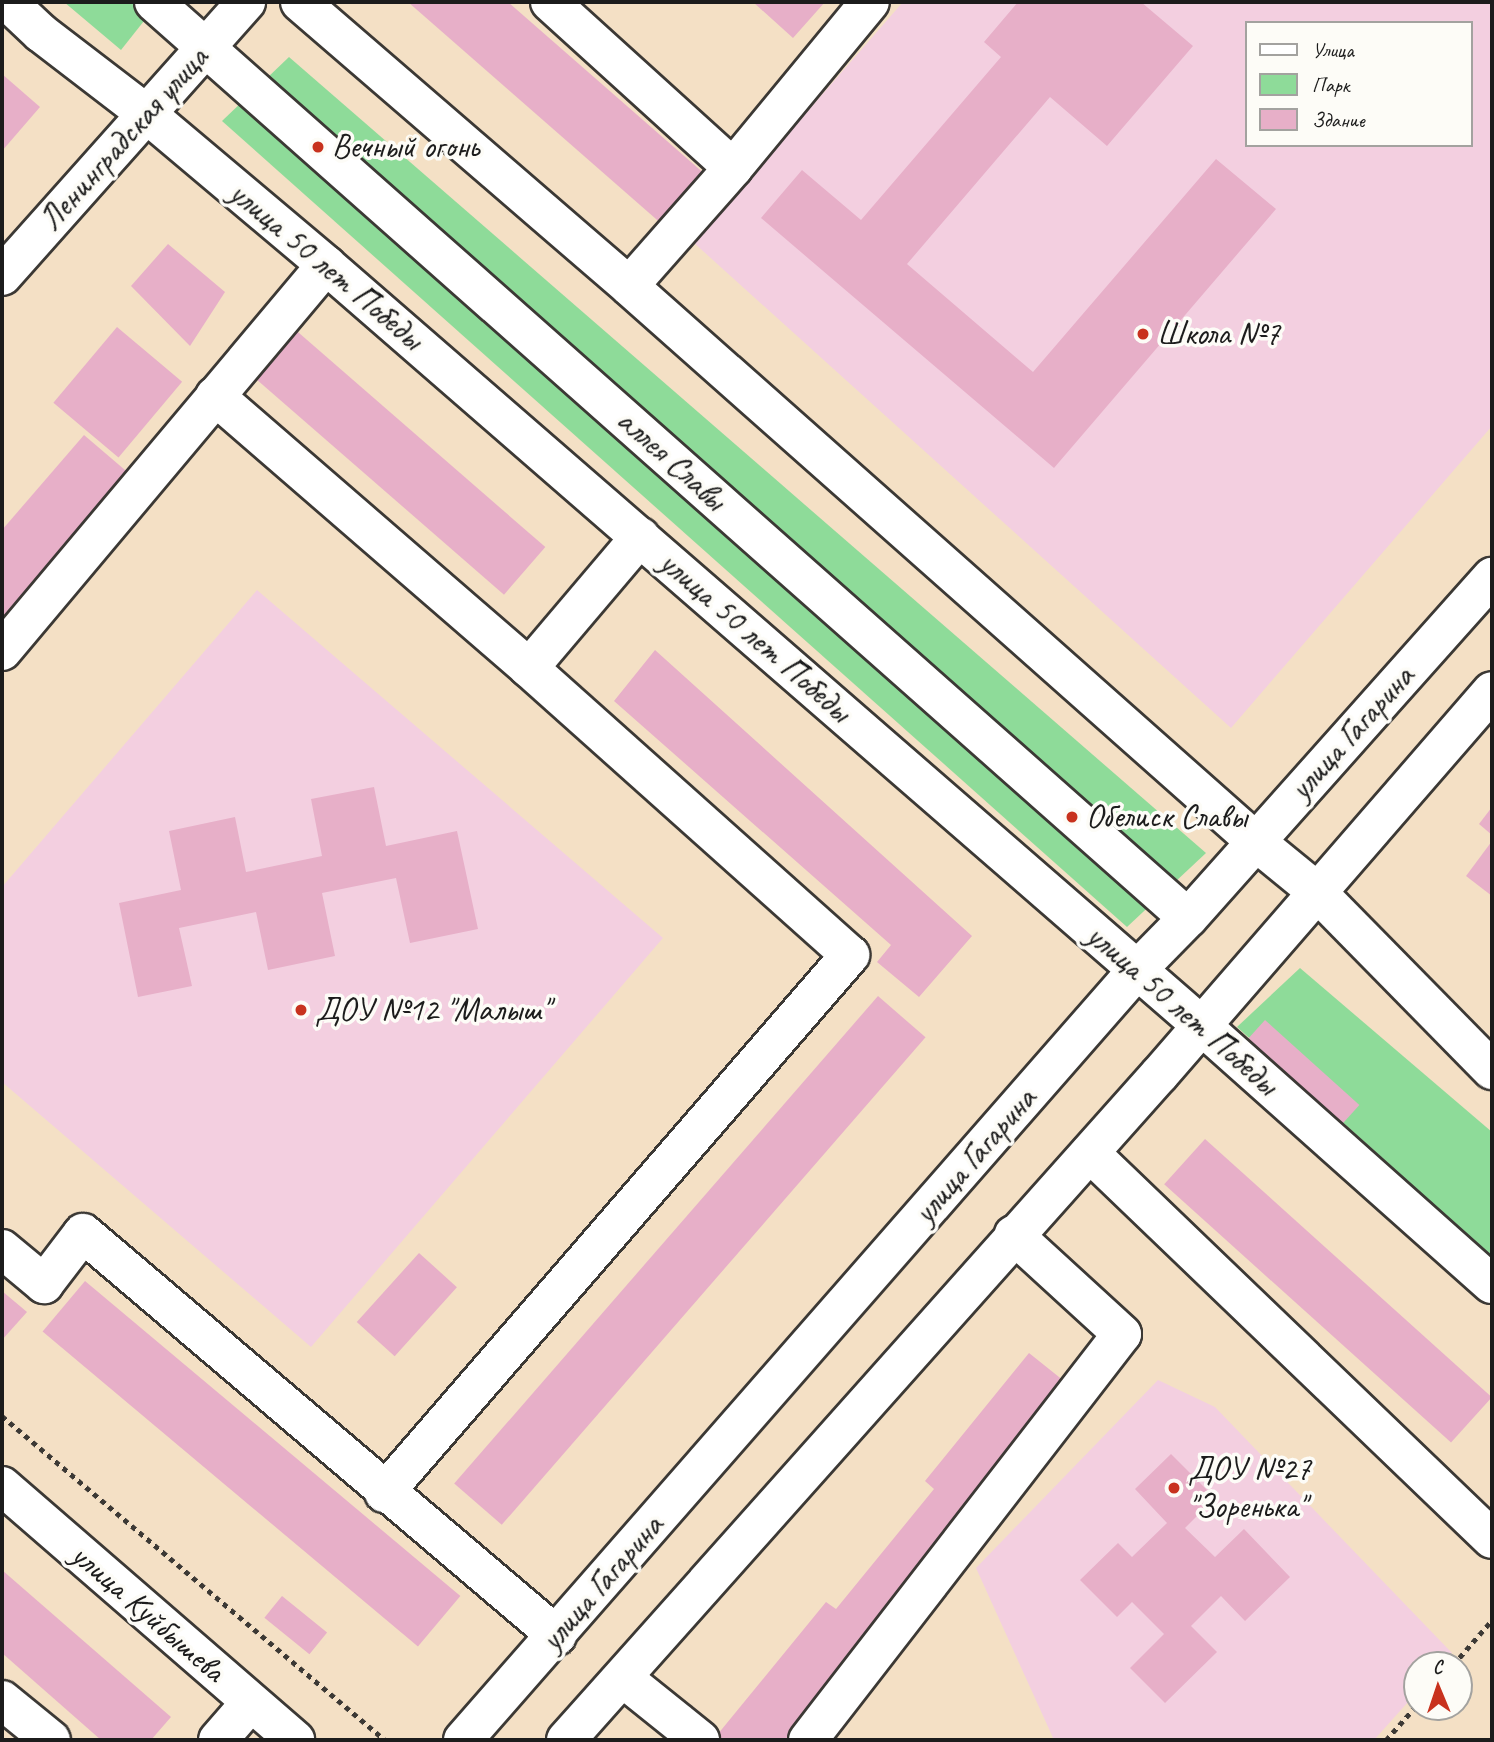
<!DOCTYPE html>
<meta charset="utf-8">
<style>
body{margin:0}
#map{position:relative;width:1494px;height:1742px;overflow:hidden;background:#f4e0c5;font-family:Caveat,sans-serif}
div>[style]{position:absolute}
.built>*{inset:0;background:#f3cfe0}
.green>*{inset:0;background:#8edb99}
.building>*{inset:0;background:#e7afc8;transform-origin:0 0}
.path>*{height:4.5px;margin-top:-2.25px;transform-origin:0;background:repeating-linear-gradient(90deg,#3c3935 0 5px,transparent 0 10px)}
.roads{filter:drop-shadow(2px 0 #3c3935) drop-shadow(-2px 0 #3c3935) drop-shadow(0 2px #3c3935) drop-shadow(0 -2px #3c3935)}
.minor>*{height:38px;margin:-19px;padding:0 19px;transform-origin:19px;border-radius:19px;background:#fff}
.major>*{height:38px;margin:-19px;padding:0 19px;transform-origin:19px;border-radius:19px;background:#fff}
.dots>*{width:19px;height:19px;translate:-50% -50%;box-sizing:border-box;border:4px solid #fdfcf7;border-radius:50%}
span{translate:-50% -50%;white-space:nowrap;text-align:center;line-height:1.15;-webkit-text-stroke:7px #fdfcf7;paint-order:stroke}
.street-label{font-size:33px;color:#1c1c1c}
.poi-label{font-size:33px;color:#1c1c1c}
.left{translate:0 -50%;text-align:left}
.frame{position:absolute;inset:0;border:4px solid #1c1c1c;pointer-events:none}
.legend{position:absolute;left:1245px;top:21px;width:228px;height:126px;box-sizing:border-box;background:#fdfcf7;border:2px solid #a3a29f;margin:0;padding:9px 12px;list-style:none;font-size:21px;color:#1c1c1c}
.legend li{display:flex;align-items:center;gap:14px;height:35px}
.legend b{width:35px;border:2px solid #a3a29f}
.north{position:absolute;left:1403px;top:1651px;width:70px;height:70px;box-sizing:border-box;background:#fdfcf7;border:2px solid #a3a29f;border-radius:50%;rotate:358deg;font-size:19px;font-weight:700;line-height:28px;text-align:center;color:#1c1c1c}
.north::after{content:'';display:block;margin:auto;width:24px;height:32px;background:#c8321e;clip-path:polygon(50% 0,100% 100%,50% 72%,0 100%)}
</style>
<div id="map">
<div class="built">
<i style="clip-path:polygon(evenodd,903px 2px,1492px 2px,1492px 426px,1231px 728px,693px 242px,903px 2px,1247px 23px,1471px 23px,1471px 145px,1247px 145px,1247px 23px)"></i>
<i style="clip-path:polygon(257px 590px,663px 938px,311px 1347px,2px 1082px,2px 887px)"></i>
<i style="clip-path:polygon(1158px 1380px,1215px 1407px,1452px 1653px,1441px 1665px,1417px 1665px,1417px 1692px,1374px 1740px,1054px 1740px,976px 1568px)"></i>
</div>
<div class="green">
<i style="clip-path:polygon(64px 2px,159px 2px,121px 50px)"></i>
<i style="clip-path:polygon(289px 57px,1206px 853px,1127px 927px,222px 121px)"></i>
<i style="clip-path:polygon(1300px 968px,1492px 1132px,1492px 1257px,1237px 1027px)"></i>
</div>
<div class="building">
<i style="clip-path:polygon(408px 2px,508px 2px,707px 176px,664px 226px)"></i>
<i style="clip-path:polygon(753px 2px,825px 2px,793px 38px)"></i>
<i style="clip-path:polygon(1018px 2px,1141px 2px,1193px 46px,1107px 146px,1050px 97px,907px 264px,1033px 372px,1216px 159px,1276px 209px,1054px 468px,761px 218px,802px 170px,861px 220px,1001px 57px,984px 42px)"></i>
<i style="clip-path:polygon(2px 74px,40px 107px,2px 151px)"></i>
<i style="clip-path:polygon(168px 244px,225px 292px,190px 346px,131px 286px)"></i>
<i style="left:291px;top:326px;width:337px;height:63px;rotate:41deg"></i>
<i style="left:117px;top:327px;width:85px;height:99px;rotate:40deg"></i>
<i style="clip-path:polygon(84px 435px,132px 476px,2px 627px,2px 530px)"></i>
<i style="clip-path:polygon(655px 650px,972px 936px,919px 997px,877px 962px,891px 945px,614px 701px)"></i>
<i style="clip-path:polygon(374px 787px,386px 846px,457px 831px,478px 929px,410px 943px,396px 878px,322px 893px,335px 956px,268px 970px,256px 912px,179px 928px,192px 986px,138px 997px,119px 903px,181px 890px,169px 831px,235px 817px,246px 872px,322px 856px,311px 799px)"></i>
<i style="clip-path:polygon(1492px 807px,1492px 835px,1479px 824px)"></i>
<i style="clip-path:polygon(1492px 841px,1492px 896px,1466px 876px)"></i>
<i style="left:878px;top:996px;width:63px;height:646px;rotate:41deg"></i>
<i style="left:1265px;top:1020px;width:127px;height:30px;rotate:42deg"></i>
<i style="left:1205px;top:1139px;width:386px;height:61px;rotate:42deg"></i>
<i style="left:419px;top:1253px;width:51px;height:93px;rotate:42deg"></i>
<i style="left:85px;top:1281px;width:490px;height:66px;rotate:40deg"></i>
<i style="clip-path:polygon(2px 1291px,27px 1312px,2px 1340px)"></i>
<i style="clip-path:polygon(1029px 1353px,1074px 1389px,792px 1740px,713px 1740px,826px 1602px,836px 1609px,934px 1489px,925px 1481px)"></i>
<i style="clip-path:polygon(1171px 1454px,1215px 1498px,1185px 1528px,1215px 1557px,1244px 1529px,1290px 1577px,1245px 1621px,1221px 1596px,1191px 1626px,1217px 1652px,1165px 1703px,1130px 1668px,1164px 1634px,1132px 1602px,1117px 1617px,1080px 1580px,1118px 1543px,1132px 1557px,1167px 1523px,1135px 1489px)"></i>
<i style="clip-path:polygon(2px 1570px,171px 1717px,151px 1740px,101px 1740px,2px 1653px)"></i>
<i style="left:282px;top:1596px;width:58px;height:28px;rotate:39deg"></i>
</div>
<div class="path">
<i style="left:2px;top:1416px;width:502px;rotate:40.23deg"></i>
<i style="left:1453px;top:1665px;width:60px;rotate:-49.1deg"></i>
<i style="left:1386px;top:1740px;width:47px;rotate:-48.5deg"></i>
</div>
<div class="roads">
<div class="minor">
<i style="left:8px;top:2px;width:45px;rotate:43.2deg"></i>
<i style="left:41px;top:33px;width:135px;rotate:37.5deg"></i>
<i style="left:148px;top:115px;width:233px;rotate:40.1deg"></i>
<i style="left:326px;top:265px;width:1160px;rotate:40.98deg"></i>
<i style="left:1202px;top:1026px;width:388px;rotate:41.7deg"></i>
<i style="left:154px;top:2px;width:1381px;rotate:41.54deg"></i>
<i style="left:300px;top:2px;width:435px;rotate:40.8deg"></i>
<i style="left:629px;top:286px;width:837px;rotate:41.56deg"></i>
<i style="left:1255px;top:841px;width:79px;rotate:39.3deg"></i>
<i style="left:1316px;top:891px;width:251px;rotate:45.5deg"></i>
<i style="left:550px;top:2px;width:247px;rotate:42.2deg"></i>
<i style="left:733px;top:168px;width:157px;rotate:131.4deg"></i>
<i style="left:733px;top:168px;width:215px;rotate:-50.5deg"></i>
<i style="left:215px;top:396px;width:415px;rotate:40.9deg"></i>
<i style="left:2px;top:651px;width:504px;rotate:-49.99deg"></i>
<i style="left:1090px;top:1153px;width:557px;rotate:43.84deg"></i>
<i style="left:2px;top:1249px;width:55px;rotate:39.8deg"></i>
<i style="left:44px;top:1284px;width:64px;rotate:-52.6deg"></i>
<i style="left:83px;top:1233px;width:622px;rotate:40.37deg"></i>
<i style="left:384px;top:1493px;width:712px;rotate:-49.1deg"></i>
<i style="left:850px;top:955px;width:431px;rotate:-138.2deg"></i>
<i style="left:529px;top:668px;width:172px;rotate:-49.7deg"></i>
<i style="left:623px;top:1678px;width:99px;rotate:38.8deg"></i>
<i style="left:2px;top:1700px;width:63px;rotate:39.2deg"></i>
<i style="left:218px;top:1740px;width:50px;rotate:-49deg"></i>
<i style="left:463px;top:1740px;width:1023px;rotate:-48.8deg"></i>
<i style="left:1137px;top:970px;width:73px;rotate:-45.6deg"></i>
<i style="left:1188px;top:918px;width:457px;rotate:-48.3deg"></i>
<i style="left:566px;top:1740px;width:891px;rotate:-48.28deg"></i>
<i style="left:1159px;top:1075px;width:508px;rotate:-49.07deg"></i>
<i style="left:808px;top:1740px;width:513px;rotate:-52.28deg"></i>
<i style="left:1122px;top:1334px;width:147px;rotate:-137.5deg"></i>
</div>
<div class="major">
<i style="left:2px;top:276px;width:367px;rotate:-48.3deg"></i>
<i style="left:2px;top:1486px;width:388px;rotate:40.9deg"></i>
</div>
</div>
<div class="dots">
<i style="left:318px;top:147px;background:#c8321e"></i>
<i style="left:1143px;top:334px;background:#c8321e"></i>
<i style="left:1072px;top:817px;background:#c8321e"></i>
<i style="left:301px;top:1010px;background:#c8321e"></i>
<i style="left:1174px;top:1488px;background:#c8321e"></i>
</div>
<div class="street-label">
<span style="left:124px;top:139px;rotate:-48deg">Ленинградская улица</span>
<span style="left:326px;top:266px;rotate:40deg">улица 50 лет Победы</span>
<span style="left:671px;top:460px;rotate:42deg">аллея Славы</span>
<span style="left:755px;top:637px;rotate:41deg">улица 50 лет Победы</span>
<span style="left:1352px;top:733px;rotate:-48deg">улица Гагарина</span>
<span style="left:1182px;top:1010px;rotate:41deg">улица 50 лет Победы</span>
<span style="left:975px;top:1156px;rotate:-49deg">улица Гагарина</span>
<span style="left:602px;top:1583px;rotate:-49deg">улица Гагарина</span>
<span style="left:148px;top:1613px;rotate:41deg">улица Куйбышева</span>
</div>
<div class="poi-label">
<span class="left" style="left:332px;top:147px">Вечный огонь</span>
<span class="left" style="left:1157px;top:334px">Школа №7</span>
<span class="left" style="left:1086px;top:817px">Обелиск Славы</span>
<span class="left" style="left:315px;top:1010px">ДОУ №12 "Малыш"</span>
<span class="left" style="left:1188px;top:1488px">ДОУ №27<br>"Зоренька"</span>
</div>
<div class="frame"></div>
<ul class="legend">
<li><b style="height:9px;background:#fff"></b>Улица</li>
<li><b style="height:19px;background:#8edb99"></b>Парк</li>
<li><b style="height:19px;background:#e7afc8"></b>Здание</li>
</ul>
<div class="north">С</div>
</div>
